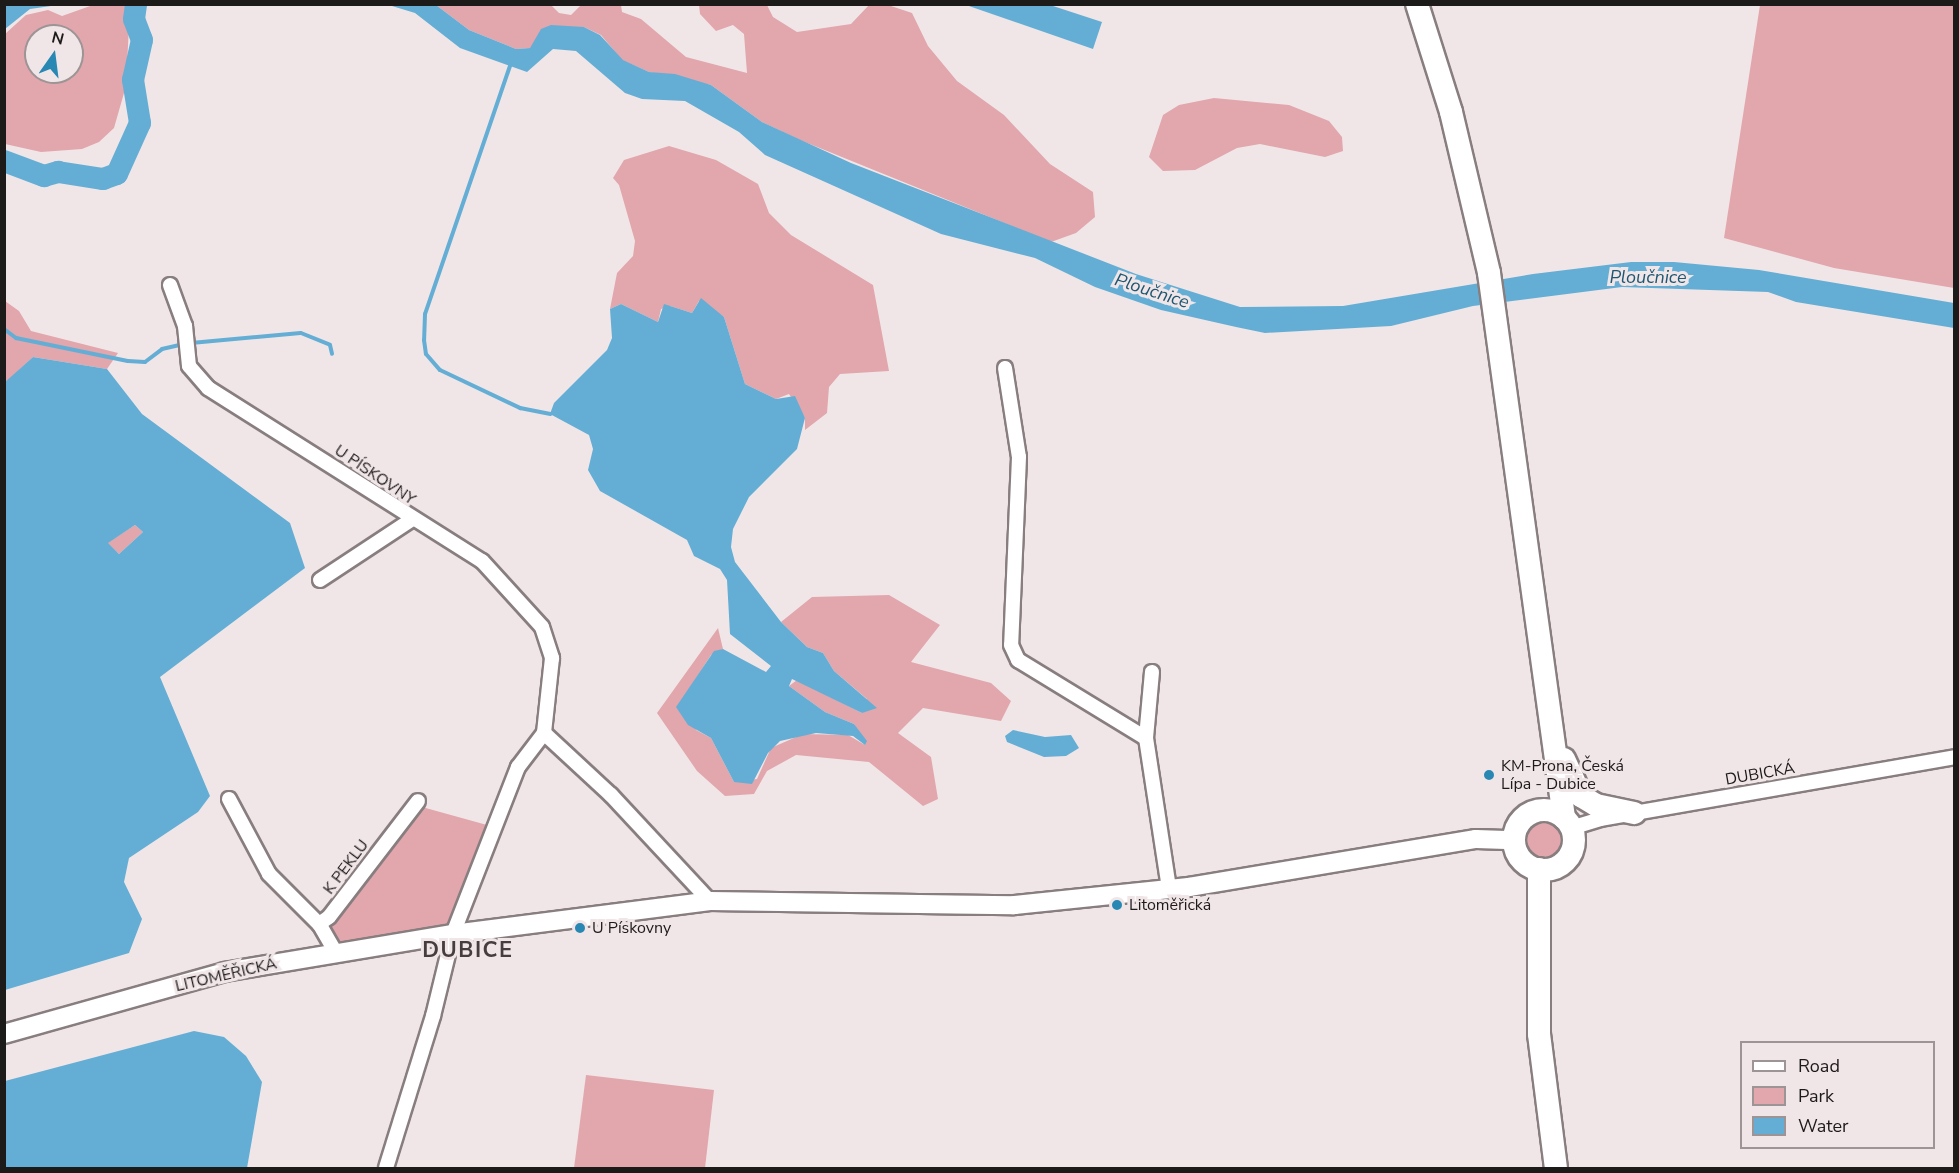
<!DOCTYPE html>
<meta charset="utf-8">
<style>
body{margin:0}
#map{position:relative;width:1959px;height:1173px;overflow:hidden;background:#f0e6e7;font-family:"Nunito Sans",sans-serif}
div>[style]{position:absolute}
.green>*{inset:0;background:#e2a6ad}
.round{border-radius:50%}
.water>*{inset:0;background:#64aed5}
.stream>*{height:4px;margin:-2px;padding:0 2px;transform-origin:2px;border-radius:2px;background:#64aed5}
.river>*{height:22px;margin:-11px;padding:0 11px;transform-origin:11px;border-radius:11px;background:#64aed5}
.roads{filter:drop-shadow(2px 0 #887e7f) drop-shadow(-2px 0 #887e7f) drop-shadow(0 2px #887e7f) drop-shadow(0 -2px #887e7f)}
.minor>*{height:14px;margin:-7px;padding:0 7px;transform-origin:7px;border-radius:7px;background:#fff}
.tertiary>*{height:18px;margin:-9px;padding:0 9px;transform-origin:9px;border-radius:9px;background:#fff}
.primary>*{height:22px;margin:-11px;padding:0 11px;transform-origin:11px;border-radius:11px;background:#fff}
.primary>.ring{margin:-11px;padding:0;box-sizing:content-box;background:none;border:22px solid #fff;border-radius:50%}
.dots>*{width:16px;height:16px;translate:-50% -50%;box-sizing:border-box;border:3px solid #f0e6e7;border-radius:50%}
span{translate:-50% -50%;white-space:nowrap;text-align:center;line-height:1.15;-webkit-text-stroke:6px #f0e6e7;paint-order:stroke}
.street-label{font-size:16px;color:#1d1a1a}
.poi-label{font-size:16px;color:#1d1a1a}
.left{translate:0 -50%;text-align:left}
.water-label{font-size:18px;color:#1e5773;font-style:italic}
.district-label{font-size:22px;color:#453d3e;font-weight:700;letter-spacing:1.5px}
.frame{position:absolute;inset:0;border:6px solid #1d1a1a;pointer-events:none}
.legend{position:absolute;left:1740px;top:1041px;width:195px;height:108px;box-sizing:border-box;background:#f0e6e7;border:2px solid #9c9495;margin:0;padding:8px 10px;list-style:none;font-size:18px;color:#1d1a1a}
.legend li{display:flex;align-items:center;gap:12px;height:30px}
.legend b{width:30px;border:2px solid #9c9495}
.north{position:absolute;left:24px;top:24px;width:60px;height:60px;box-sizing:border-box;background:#f0e6e7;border:2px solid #9c9495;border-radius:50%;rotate:14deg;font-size:16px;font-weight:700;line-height:24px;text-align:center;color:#1d1a1a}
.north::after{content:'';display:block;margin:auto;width:21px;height:27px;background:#2988b3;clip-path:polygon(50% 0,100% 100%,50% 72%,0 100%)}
</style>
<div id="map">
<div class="green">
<i style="clip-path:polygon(evenodd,93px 5px,130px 5px,126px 86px,114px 128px,99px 142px,82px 149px,41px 152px,5px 144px,5px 34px,26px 15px,48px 10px,62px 16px,93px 5px,36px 36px,72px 36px,72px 72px,36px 72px,36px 36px)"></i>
<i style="clip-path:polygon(436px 5px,551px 5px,559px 13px,571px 15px,581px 5px,621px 5px,622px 12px,641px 19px,686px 57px,747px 73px,744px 34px,733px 25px,716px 31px,700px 14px,699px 5px,767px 5px,773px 17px,797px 32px,851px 24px,869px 5px,888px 5px,912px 13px,928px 46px,957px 81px,1004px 115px,1050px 164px,1093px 192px,1095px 217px,1076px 233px,1051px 242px,800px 140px,762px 122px,711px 85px,649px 72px,622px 60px,601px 35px,584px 27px,563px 29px,530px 48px,516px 49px,469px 30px)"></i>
<i style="clip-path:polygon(1760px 5px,1954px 5px,1954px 288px,1834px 268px,1724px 238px)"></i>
<i style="clip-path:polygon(1214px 98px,1289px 105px,1329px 121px,1342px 137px,1343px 151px,1325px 157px,1260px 144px,1237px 148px,1195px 170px,1163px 171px,1149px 157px,1163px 115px,1179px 105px)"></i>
<i style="clip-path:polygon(669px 146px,716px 160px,758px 184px,769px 213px,791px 235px,873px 285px,889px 371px,840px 374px,829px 387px,827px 413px,805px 430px,805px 418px,789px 394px,776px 399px,745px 384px,724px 317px,699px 301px,692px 313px,670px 306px,661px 309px,658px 322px,621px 304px,610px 309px,617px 273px,633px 256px,635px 241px,619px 185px,613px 178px,624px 160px)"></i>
<i style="clip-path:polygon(5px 301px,19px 311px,31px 331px,118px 353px,107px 369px,33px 357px,5px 383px)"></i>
<i style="clip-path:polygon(135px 525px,143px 532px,119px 554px,107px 543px)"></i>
<i style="clip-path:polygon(889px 595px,940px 625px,911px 662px,991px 683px,1011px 701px,1001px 721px,923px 708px,898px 733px,931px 757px,938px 799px,923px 806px,869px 762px,796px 755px,767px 771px,754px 794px,725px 796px,697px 771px,657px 713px,718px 628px,723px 649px,711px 655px,686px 694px,696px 730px,711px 738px,734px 782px,757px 779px,771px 748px,803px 734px,848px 735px,865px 745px,854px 724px,825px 712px,789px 686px,797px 680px,862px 713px,867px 699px,834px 671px,823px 653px,807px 647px,781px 622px,812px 597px)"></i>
<i style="clip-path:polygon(422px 807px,487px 825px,448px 926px,340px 944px,330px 926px)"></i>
<i class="round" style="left:1527px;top:823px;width:34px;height:34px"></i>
<i style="clip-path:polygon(586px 1075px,714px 1090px,705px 1168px,574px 1168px)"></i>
</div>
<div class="water">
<i style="clip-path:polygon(5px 4px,58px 4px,58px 5px,30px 9px,5px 29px)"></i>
<i style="clip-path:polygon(362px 5px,436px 5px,469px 30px,516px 49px,530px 48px,541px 29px,551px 25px,584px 27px,600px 35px,623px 60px,649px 72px,675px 74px,711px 85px,762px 122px,851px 163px,1136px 274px,1240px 307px,1343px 306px,1533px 274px,1631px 262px,1674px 262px,1759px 270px,1954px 303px,1954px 328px,1796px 302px,1768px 292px,1622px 287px,1473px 306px,1391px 326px,1265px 333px,1236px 327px,1161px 310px,1095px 287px,1035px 258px,941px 234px,765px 155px,739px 132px,685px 101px,642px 99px,625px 93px,576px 51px,553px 49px,527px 72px,460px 48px,415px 13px,392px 6px)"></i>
<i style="clip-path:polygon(966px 5px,1050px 5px,1102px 22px,1093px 49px)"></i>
<i style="clip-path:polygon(701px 298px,724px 317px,745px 384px,776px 399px,795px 396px,805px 418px,797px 449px,749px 497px,733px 529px,731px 547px,735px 562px,781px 622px,807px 647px,823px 653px,834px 671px,877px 708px,862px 713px,792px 679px,789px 686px,825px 712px,854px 724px,867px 741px,865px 745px,853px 736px,816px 733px,780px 741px,768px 753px,752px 784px,734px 782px,711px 738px,688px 725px,676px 707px,714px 651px,723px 649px,766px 672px,771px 666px,730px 634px,727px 580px,720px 569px,694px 556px,687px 540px,600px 491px,588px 470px,593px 449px,589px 435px,550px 414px,554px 403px,607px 350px,612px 338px,610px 309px,621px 304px,658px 322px,664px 304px,692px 313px)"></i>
<i style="clip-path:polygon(evenodd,33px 357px,107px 369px,142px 414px,290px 523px,305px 568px,160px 677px,210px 796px,198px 812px,129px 858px,124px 882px,142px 919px,129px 953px,5px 990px,4px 383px,33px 357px,135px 525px,143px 532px,119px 554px,108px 543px,135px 525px)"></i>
<i style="clip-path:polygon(1013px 730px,1045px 737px,1071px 735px,1079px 748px,1066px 756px,1044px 757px,1007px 742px,1005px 736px)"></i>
<i style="clip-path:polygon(194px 1031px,224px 1037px,246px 1056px,262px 1082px,247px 1168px,5px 1168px,5px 1081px)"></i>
</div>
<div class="stream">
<i style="left:511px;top:63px;width:265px;rotate:108.9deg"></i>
<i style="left:425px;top:314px;width:26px;rotate:92deg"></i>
<i style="left:424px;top:340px;width:14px;rotate:82deg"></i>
<i style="left:426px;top:354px;width:21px;rotate:49deg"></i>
<i style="left:440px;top:370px;width:89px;rotate:25.4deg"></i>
<i style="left:520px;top:408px;width:31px;rotate:11deg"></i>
<i style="left:4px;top:329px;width:15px;rotate:37deg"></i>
<i style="left:16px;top:338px;width:114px;rotate:11.6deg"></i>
<i style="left:128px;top:361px;width:17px;rotate:3deg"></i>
<i style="left:145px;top:362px;width:21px;rotate:-37deg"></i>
<i style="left:162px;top:349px;width:18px;rotate:-13deg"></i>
<i style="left:191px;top:343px;width:110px;rotate:-5.2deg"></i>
<i style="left:301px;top:333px;width:31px;rotate:22deg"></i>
<i style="left:330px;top:345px;width:9px;rotate:77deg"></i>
</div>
<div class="river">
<i style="left:4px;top:161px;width:43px;rotate:20.6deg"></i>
<i style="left:44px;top:176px;width:15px;rotate:-16deg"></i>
<i style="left:58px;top:172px;width:46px;rotate:8.8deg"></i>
<i style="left:103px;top:179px;width:15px;rotate:-20deg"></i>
<i style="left:117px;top:174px;width:56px;rotate:-65.7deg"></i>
<i style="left:140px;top:123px;width:44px;rotate:-99.2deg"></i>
<i style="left:133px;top:80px;width:41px;rotate:-77.3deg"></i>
<i style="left:142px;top:40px;width:22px;rotate:-111deg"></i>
<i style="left:134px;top:19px;width:15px;rotate:-82deg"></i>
</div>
<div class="roads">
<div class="minor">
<i style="left:170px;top:285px;width:44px;rotate:69.9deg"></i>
<i style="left:185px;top:326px;width:40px;rotate:84.3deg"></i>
<i style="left:189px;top:366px;width:29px;rotate:49deg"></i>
<i style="left:208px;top:388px;width:324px;rotate:32.3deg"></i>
<i style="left:482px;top:561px;width:89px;rotate:47.7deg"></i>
<i style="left:542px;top:627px;width:33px;rotate:72deg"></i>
<i style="left:552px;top:658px;width:75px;rotate:96.1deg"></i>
<i style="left:544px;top:733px;width:43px;rotate:127.4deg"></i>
<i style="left:518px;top:767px;width:179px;rotate:111.3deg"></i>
<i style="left:453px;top:934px;width:84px;rotate:103.7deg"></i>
<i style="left:433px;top:1016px;width:159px;rotate:107.2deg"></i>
<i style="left:1005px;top:368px;width:90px;rotate:81.1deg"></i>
<i style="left:1019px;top:457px;width:188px;rotate:92.4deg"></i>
<i style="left:1011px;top:645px;width:17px;rotate:65deg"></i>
<i style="left:1018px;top:660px;width:150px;rotate:31.4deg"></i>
<i style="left:320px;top:580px;width:109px;rotate:-33.4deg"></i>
<i style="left:1152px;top:672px;width:66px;rotate:95.2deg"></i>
<i style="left:1146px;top:738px;width:153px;rotate:81.3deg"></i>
<i style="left:544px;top:733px;width:91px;rotate:42.8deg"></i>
<i style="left:611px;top:795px;width:145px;rotate:47deg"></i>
<i style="left:229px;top:799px;width:85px;rotate:61.9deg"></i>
<i style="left:269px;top:874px;width:71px;rotate:45deg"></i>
<i style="left:1571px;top:828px;width:30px;rotate:-17deg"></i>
<i style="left:1600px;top:819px;width:359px;rotate:-9.9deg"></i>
<i style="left:336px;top:953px;width:34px;rotate:-120deg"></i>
<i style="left:319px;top:924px;width:12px;rotate:-35deg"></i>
<i style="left:329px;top:917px;width:146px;rotate:-52.5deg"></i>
</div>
<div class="tertiary">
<i style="left:4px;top:1034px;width:230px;rotate:-15.7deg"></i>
<i style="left:225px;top:972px;width:231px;rotate:-9.5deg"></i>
<i style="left:453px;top:934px;width:259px;rotate:-7.3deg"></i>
<i style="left:710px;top:901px;width:304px;rotate:0.8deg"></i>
<i style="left:1014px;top:905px;width:176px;rotate:-5.9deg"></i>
<i style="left:1189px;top:887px;width:291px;rotate:-9.5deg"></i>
<i style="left:1476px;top:839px;width:38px;rotate:2deg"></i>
</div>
<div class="primary">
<i style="left:1417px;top:4px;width:113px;rotate:72.5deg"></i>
<i style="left:1451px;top:112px;width:165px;rotate:76.7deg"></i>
<i style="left:1489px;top:273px;width:550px;rotate:82.16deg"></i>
<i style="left:1564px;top:759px;width:41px;rotate:65.3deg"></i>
<i style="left:1581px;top:796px;width:17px;rotate:31deg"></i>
<i style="left:1596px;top:805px;width:39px;rotate:12deg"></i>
<i class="ring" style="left:1514px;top:810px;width:38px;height:38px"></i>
<i style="left:1539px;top:869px;width:165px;rotate:90deg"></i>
<i style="left:1539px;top:1034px;width:135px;rotate:82.8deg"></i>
</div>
</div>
<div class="dots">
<i style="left:1489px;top:775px;background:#2988b3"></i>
<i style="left:1117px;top:905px;background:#2988b3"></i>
<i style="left:580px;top:928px;background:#2988b3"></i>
</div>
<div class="street-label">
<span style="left:375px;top:475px;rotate:34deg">U PÍSKOVNY</span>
<span style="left:1760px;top:774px;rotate:-10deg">DUBICKÁ</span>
<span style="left:346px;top:867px;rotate:-53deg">K PEKLU</span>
<span style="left:226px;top:975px;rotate:-13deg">LITOMĚŘICKÁ</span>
</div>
<div class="poi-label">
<span class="left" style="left:1501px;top:775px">KM-Prona, Česká<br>Lípa - Dubice</span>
<span class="left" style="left:1129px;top:905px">Litoměřická</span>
<span class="left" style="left:592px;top:928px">U Pískovny</span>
</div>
<div class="water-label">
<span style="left:1648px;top:277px">Ploučnice</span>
<span style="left:1152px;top:291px;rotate:18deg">Ploučnice</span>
</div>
<div class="district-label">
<span style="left:468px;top:951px">DUBICE</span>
</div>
<div class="frame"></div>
<ul class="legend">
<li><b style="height:8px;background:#fff"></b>Road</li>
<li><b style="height:16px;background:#e2a6ad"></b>Park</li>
<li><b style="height:16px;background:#64aed5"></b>Water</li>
</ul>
<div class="north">N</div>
</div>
